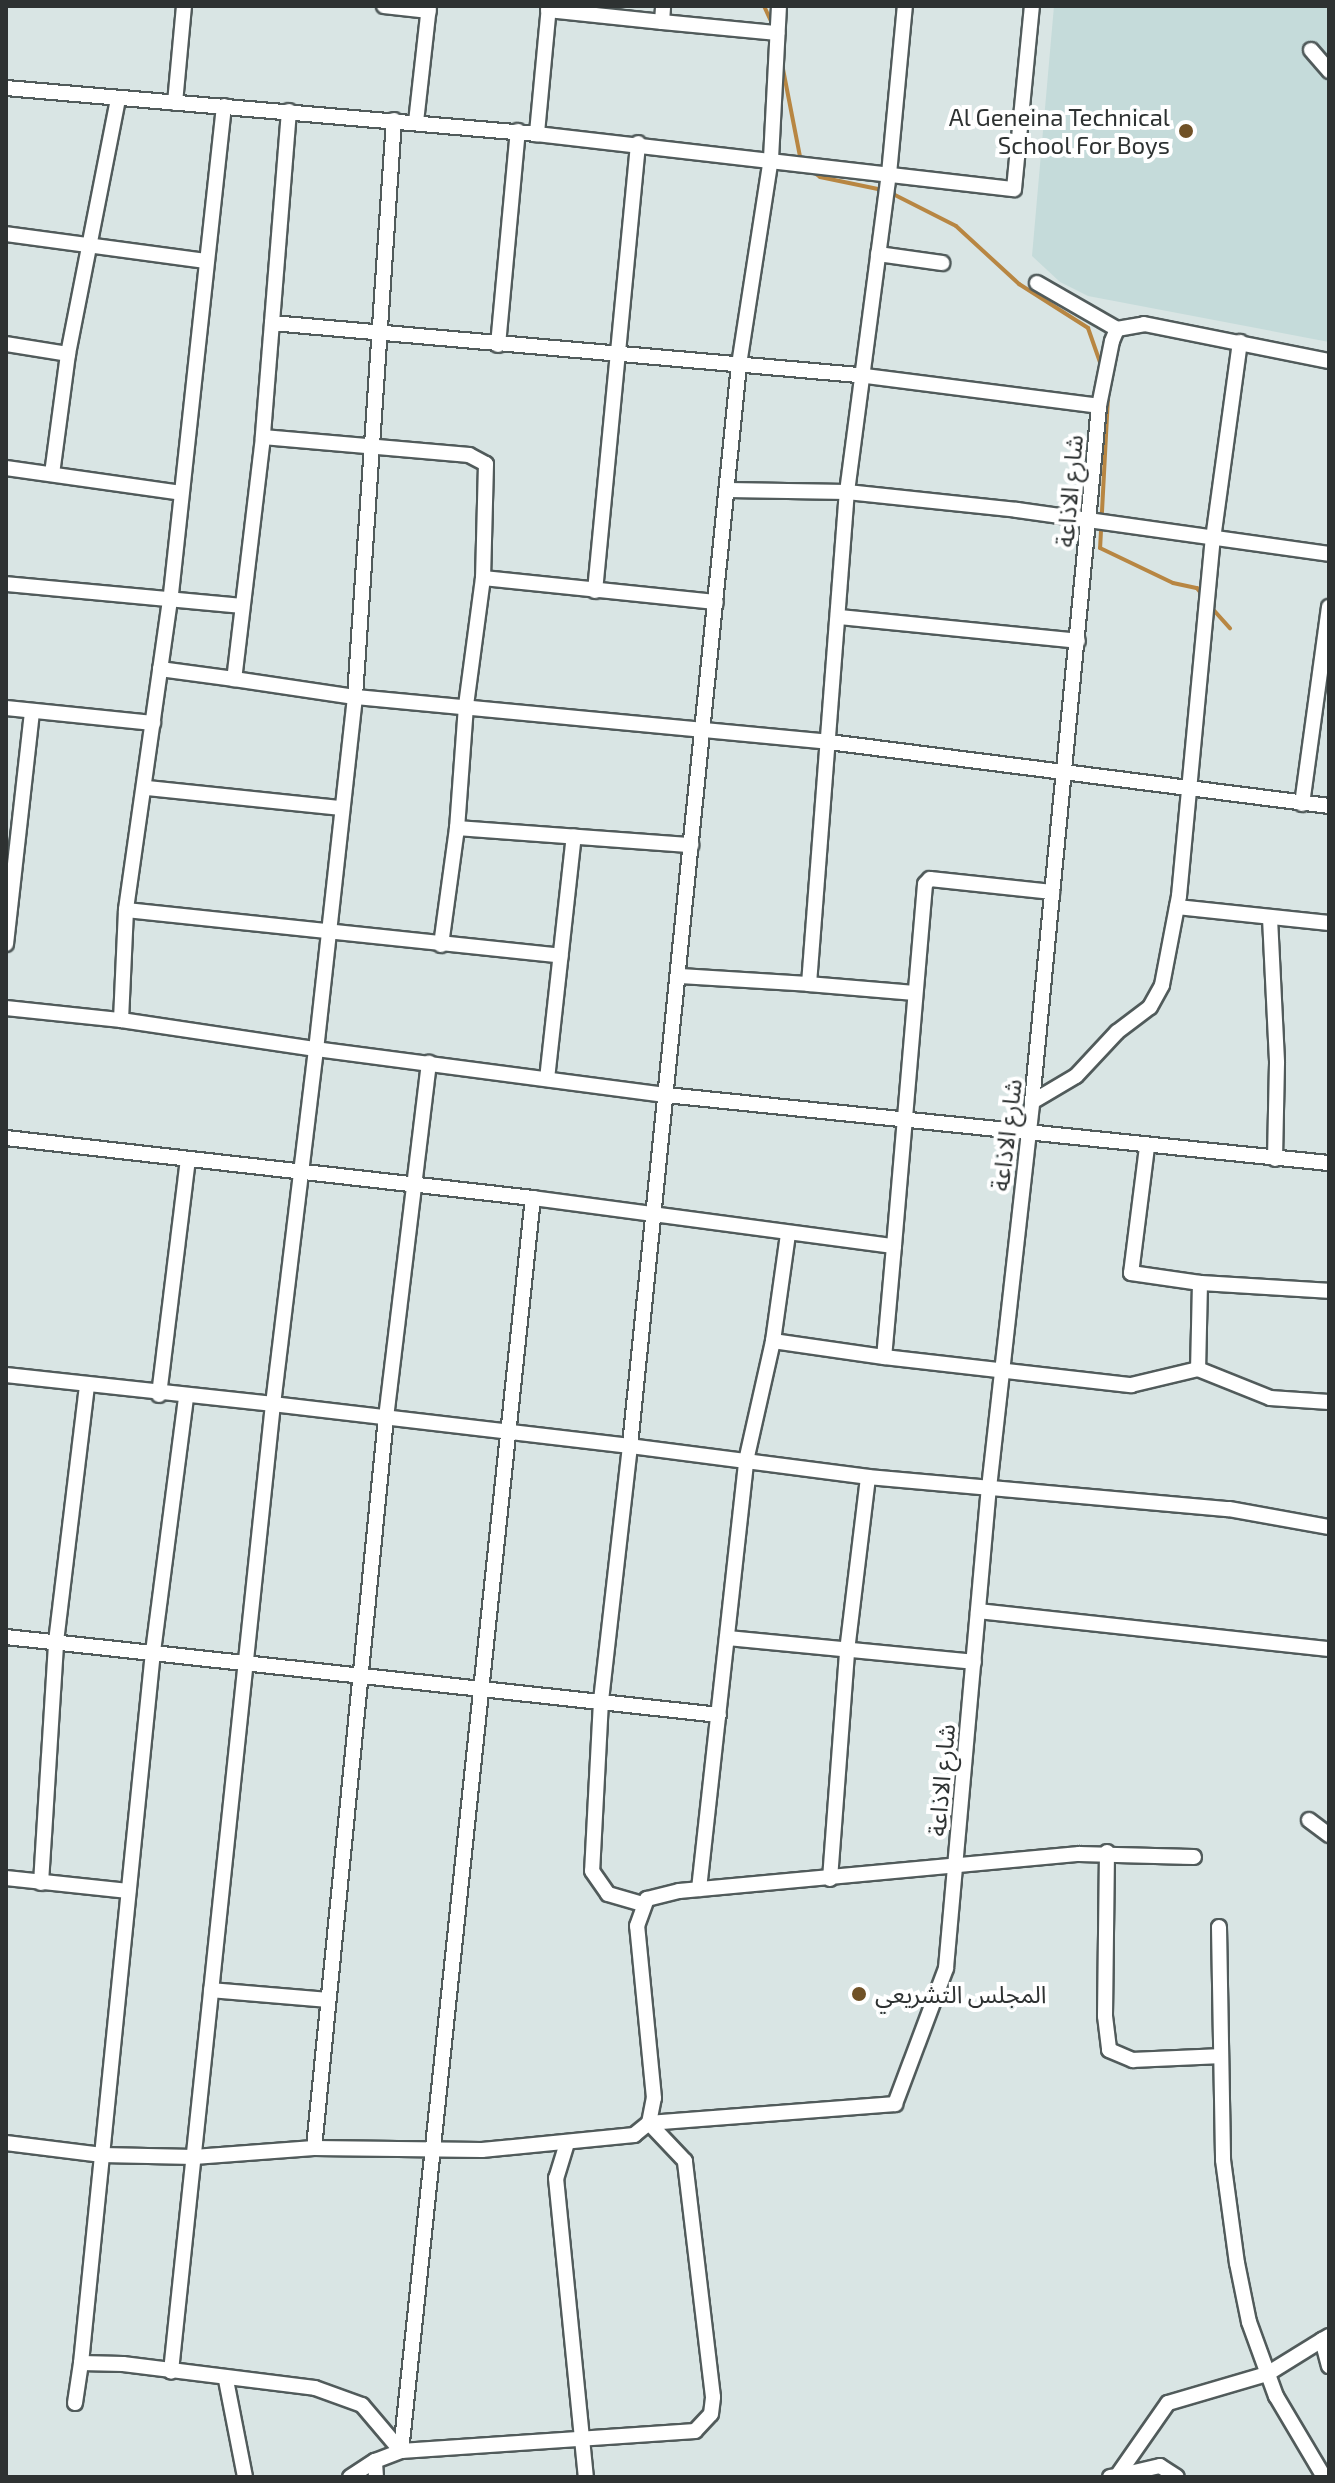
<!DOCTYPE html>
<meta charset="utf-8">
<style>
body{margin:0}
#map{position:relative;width:1335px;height:2483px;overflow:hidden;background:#d9e5e4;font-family:"Exo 2","Noto Sans Arabic",sans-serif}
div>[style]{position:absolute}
.built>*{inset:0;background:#c5dbda}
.stream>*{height:4px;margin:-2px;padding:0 2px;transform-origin:2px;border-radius:2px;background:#b88642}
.roads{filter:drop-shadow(2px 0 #515b5b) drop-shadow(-2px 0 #515b5b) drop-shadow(0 2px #515b5b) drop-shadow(0 -2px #515b5b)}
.street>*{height:14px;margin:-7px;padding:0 7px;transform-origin:7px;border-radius:7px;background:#fff}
.dots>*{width:22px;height:22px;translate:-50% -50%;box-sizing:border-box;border:4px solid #fff;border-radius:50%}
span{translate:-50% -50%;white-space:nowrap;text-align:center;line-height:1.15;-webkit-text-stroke:8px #fff;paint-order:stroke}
.poi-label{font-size:24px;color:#2e3232}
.right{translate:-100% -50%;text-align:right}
.left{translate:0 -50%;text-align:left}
.street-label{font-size:24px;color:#2e3232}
.frame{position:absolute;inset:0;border:8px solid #2e3232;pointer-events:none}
</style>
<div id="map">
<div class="built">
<i style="clip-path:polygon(1054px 6px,1329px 6px,1329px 342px,1088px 296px,1060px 282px,1032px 256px)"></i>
</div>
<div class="stream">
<i style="left:764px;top:6px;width:21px;rotate:65deg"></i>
<i style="left:782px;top:64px;width:100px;rotate:79deg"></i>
<i style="left:811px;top:170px;width:11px;rotate:38deg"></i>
<i style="left:820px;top:177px;width:64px;rotate:11.7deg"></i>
<i style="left:891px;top:193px;width:73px;rotate:26.9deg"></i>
<i style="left:956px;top:226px;width:86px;rotate:42.6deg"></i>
<i style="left:1019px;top:284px;width:82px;rotate:32.5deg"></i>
<i style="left:1088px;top:328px;width:42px;rotate:70.7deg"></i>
<i style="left:1108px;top:397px;width:151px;rotate:93deg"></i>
<i style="left:1100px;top:548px;width:81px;rotate:25.6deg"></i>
<i style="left:1173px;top:583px;width:25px;rotate:12deg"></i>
<i style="left:1197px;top:588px;width:10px;rotate:53deg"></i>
<i style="left:1210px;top:606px;width:30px;rotate:48deg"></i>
</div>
<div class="roads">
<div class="street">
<i style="left:384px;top:6px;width:45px;rotate:6.3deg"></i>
<i style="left:549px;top:6px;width:129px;rotate:95.4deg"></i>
<i style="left:537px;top:134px;width:480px;rotate:6.6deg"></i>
<i style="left:1014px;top:189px;width:184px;rotate:-84.4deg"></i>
<i style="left:779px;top:6px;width:152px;rotate:93deg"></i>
<i style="left:771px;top:158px;width:209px;rotate:98.8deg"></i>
<i style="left:739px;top:365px;width:1086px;rotate:95.76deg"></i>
<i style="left:630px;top:1446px;width:240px;rotate:7.4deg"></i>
<i style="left:868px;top:1477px;width:362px;rotate:5.1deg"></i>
<i style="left:1229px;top:1509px;width:102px;rotate:10.2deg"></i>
<i style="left:548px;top:10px;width:115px;rotate:6deg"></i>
<i style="left:662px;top:22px;width:16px;rotate:-86deg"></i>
<i style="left:662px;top:22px;width:116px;rotate:5.5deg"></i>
<i style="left:1311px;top:50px;width:28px;rotate:49deg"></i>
<i style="left:6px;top:88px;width:533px;rotate:4.95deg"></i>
<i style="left:175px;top:103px;width:97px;rotate:-84.7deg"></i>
<i style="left:224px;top:106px;width:497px;rotate:96.2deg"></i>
<i style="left:170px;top:600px;width:313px;rotate:98.1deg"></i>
<i style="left:126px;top:910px;width:110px;rotate:92.6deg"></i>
<i style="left:121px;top:1020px;width:197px;rotate:8.5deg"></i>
<i style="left:316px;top:1049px;width:358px;rotate:96.9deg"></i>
<i style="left:273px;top:1404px;width:359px;rotate:6.7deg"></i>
<i style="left:630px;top:1446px;width:257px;rotate:96.5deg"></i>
<i style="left:601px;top:1701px;width:170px;rotate:93deg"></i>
<i style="left:592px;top:1871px;width:28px;rotate:55deg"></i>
<i style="left:608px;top:1894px;width:35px;rotate:16deg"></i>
<i style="left:289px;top:111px;width:327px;rotate:94.6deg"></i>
<i style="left:263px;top:437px;width:244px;rotate:96.8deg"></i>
<i style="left:234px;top:679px;width:122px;rotate:8.5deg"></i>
<i style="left:355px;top:697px;width:476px;rotate:5.4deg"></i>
<i style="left:829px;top:742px;width:504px;rotate:7.29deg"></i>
<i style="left:394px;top:120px;width:578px;rotate:93.87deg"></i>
<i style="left:355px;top:697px;width:354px;rotate:96.3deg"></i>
<i style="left:316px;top:1049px;width:353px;rotate:7.5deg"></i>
<i style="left:666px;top:1095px;width:666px;rotate:5.86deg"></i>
<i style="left:416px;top:122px;width:117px;rotate:-83.6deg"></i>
<i style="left:6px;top:234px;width:202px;rotate:7.7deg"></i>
<i style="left:878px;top:254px;width:65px;rotate:8deg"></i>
<i style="left:1037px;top:283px;width:92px;rotate:29.9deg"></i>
<i style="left:272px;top:323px;width:588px;rotate:5.07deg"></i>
<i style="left:858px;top:375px;width:243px;rotate:7.3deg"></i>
<i style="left:6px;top:344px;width:63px;rotate:9.2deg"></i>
<i style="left:498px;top:345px;width:215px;rotate:-84.7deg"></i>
<i style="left:263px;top:437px;width:207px;rotate:5deg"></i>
<i style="left:469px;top:455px;width:19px;rotate:28deg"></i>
<i style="left:486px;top:464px;width:114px;rotate:91.5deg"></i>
<i style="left:483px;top:578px;width:129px;rotate:97.6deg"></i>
<i style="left:466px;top:706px;width:122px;rotate:94.2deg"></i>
<i style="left:457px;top:828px;width:235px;rotate:4.2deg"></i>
<i style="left:6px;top:468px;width:177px;rotate:8.1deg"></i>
<i style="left:52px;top:474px;width:121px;rotate:-82.4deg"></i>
<i style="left:68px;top:354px;width:260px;rotate:-78.9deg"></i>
<i style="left:728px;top:490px;width:119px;rotate:1deg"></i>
<i style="left:847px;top:492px;width:171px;rotate:6deg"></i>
<i style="left:1017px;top:510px;width:315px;rotate:8deg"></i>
<i style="left:483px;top:578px;width:234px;rotate:5.9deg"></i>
<i style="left:6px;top:584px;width:236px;rotate:5.3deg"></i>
<i style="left:595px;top:591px;width:450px;rotate:-84.5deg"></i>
<i style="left:839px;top:617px;width:240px;rotate:5.7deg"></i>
<i style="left:160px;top:669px;width:75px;rotate:7.7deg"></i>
<i style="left:6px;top:708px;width:148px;rotate:5.8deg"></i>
<i style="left:147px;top:788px;width:196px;rotate:5.9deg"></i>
<i style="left:1302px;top:804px;width:199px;rotate:-82.2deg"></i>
<i style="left:1177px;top:907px;width:153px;rotate:6deg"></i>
<i style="left:126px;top:910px;width:437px;rotate:6deg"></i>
<i style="left:1270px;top:918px;width:145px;rotate:87.2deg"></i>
<i style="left:1277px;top:1063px;width:96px;rotate:91.2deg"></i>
<i style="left:6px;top:944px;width:233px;rotate:-83.6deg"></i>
<i style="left:441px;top:945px;width:118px;rotate:-82.2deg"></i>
<i style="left:679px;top:976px;width:130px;rotate:3.5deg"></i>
<i style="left:809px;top:984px;width:493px;rotate:-85.6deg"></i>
<i style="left:847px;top:492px;width:321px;rotate:-82.5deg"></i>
<i style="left:889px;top:174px;width:169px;rotate:-84.6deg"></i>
<i style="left:809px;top:984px;width:105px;rotate:4.9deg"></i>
<i style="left:6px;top:1008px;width:116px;rotate:6deg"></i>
<i style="left:547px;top:1079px;width:244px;rotate:-83.7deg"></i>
<i style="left:1032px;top:1102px;width:51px;rotate:-30.6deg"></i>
<i style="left:1076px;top:1076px;width:60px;rotate:-47deg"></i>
<i style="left:1117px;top:1032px;width:41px;rotate:-37.1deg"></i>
<i style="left:1150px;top:1007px;width:25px;rotate:-61deg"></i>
<i style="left:1162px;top:985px;width:91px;rotate:-79.2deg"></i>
<i style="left:1179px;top:896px;width:359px;rotate:-84.6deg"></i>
<i style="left:1213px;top:539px;width:199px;rotate:-82.2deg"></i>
<i style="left:6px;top:1138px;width:530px;rotate:6.5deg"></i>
<i style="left:533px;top:1198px;width:364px;rotate:7.6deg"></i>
<i style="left:894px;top:1246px;width:363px;rotate:-85.1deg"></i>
<i style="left:925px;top:884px;width:7px;rotate:-45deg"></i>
<i style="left:930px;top:879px;width:123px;rotate:6.1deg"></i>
<i style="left:1147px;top:1147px;width:127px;rotate:97.2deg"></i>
<i style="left:1131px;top:1273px;width:70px;rotate:8.2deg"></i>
<i style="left:1200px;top:1283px;width:86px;rotate:91.3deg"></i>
<i style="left:894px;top:1246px;width:111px;rotate:95.1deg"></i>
<i style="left:884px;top:1357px;width:249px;rotate:6.5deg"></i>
<i style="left:1131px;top:1385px;width:69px;rotate:-13.4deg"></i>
<i style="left:1198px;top:1369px;width:78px;rotate:21.9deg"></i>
<i style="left:1270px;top:1398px;width:59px;rotate:3.9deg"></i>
<i style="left:1200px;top:1283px;width:129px;rotate:3.5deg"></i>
<i style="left:773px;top:1341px;width:112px;rotate:8.2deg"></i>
<i style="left:6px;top:1375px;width:269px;rotate:6.2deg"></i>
<i style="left:273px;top:1404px;width:973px;rotate:96.02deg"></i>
<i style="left:159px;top:1395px;width:237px;rotate:-83deg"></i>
<i style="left:978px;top:1611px;width:353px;rotate:6.2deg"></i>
<i style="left:6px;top:1637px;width:717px;rotate:6.24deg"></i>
<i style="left:727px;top:1638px;width:248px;rotate:5.5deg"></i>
<i style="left:1309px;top:1820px;width:25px;rotate:37deg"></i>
<i style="left:1107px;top:1852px;width:164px;rotate:90.7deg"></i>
<i style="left:1105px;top:2016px;width:34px;rotate:83deg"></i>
<i style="left:1109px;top:2050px;width:26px;rotate:23deg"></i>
<i style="left:1133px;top:2060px;width:88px;rotate:-2.6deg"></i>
<i style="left:6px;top:1878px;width:123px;rotate:6.1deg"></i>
<i style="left:830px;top:1879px;width:229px;rotate:-85.7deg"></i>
<i style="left:847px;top:1651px;width:175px;rotate:-83.1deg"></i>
<i style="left:41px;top:1883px;width:241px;rotate:-86.4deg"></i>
<i style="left:56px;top:1642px;width:259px;rotate:-83.1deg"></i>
<i style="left:699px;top:1889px;width:431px;rotate:-83.7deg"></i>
<i style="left:746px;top:1461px;width:123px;rotate:-77.3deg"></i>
<i style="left:773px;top:1341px;width:108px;rotate:-82deg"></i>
<i style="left:1219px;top:1927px;width:233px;rotate:89deg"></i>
<i style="left:1223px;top:2160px;width:104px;rotate:82.3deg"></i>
<i style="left:1237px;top:2263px;width:60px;rotate:78.5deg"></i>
<i style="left:1249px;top:2322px;width:79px;rotate:70deg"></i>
<i style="left:1276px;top:2396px;width:94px;rotate:59.3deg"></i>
<i style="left:211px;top:1990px;width:117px;rotate:4.9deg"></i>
<i style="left:649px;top:2123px;width:25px;rotate:-79deg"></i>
<i style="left:654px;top:2098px;width:173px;rotate:-95.6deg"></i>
<i style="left:637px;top:1926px;width:29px;rotate:-70deg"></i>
<i style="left:647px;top:1899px;width:33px;rotate:-14deg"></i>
<i style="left:679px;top:1891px;width:402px;rotate:-5.3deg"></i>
<i style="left:1079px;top:1854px;width:115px;rotate:1.5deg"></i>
<i style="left:6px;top:2143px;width:97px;rotate:7.1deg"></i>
<i style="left:102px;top:2155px;width:92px;rotate:1.2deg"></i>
<i style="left:194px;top:2157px;width:120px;rotate:-4.3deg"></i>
<i style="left:314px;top:2148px;width:168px;rotate:0.7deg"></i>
<i style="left:482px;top:2150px;width:153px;rotate:-5.6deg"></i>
<i style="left:634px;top:2135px;width:19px;rotate:-39deg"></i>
<i style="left:649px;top:2123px;width:247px;rotate:-4.4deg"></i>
<i style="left:895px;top:2104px;width:145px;rotate:-69.4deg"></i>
<i style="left:946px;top:1968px;width:482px;rotate:-84.9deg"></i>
<i style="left:989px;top:1488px;width:388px;rotate:-83.6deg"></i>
<i style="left:1032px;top:1102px;width:699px;rotate:-84.5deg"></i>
<i style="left:1099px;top:406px;width:66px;rotate:-78.7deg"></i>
<i style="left:1112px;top:341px;width:13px;rotate:-67deg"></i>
<i style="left:1117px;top:329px;width:27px;rotate:-10deg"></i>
<i style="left:1144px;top:324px;width:189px;rotate:11.3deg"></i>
<i style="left:567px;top:2143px;width:37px;rotate:107deg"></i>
<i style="left:556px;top:2178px;width:301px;rotate:84.3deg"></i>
<i style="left:314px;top:2148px;width:734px;rotate:-84.37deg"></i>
<i style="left:386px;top:1418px;width:358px;rotate:-83.1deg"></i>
<i style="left:1329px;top:2336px;width:8px;rotate:150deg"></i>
<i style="left:1322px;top:2340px;width:27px;rotate:75deg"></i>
<i style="left:81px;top:2363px;width:715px;rotate:-84.22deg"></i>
<i style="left:153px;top:1652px;width:257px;rotate:-82.6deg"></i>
<i style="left:226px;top:2380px;width:99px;rotate:78.9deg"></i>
<i style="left:75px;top:2403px;width:40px;rotate:-81.5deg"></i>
<i style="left:81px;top:2363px;width:42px;rotate:1.4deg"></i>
<i style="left:123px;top:2364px;width:193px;rotate:7.1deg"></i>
<i style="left:315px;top:2388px;width:50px;rotate:19.9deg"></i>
<i style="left:362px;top:2405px;width:60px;rotate:49.7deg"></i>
<i style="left:401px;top:2451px;width:295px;rotate:-3.9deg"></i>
<i style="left:695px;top:2431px;width:23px;rotate:-47deg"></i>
<i style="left:711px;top:2414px;width:17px;rotate:-83deg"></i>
<i style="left:713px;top:2397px;width:238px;rotate:-96.8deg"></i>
<i style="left:685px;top:2161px;width:52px;rotate:-133.5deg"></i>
<i style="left:1117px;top:2476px;width:44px;rotate:-13.1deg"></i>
<i style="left:1160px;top:2466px;width:20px;rotate:33deg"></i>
<i style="left:350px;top:2477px;width:30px;rotate:-33deg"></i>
<i style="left:376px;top:2477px;width:16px;rotate:-94deg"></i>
<i style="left:375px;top:2461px;width:28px;rotate:-21deg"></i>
<i style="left:401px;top:2451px;width:1260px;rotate:-83.99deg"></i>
<i style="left:1110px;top:2477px;width:7px;rotate:-8deg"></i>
<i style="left:1117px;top:2476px;width:89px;rotate:-55.1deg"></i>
<i style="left:1168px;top:2403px;width:103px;rotate:-16.3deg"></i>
<i style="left:1267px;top:2374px;width:65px;rotate:-31.7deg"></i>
</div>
</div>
<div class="dots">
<i style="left:1186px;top:131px;background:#705126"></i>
<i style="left:859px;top:1994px;background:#705126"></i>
</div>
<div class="poi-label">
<span class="right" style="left:1170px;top:131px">Al Geneina Technical<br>School For Boys</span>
<span class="left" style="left:875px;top:1994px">المجلس التشريعي</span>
</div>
<div class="street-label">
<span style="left:1069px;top:491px;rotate:-85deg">شارع الاذاعة</span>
<span style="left:1006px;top:1135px;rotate:-83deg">شارع الاذاعة</span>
<span style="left:941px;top:1780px;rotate:-85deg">شارع الاذاعة</span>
</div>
<div class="frame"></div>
</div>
